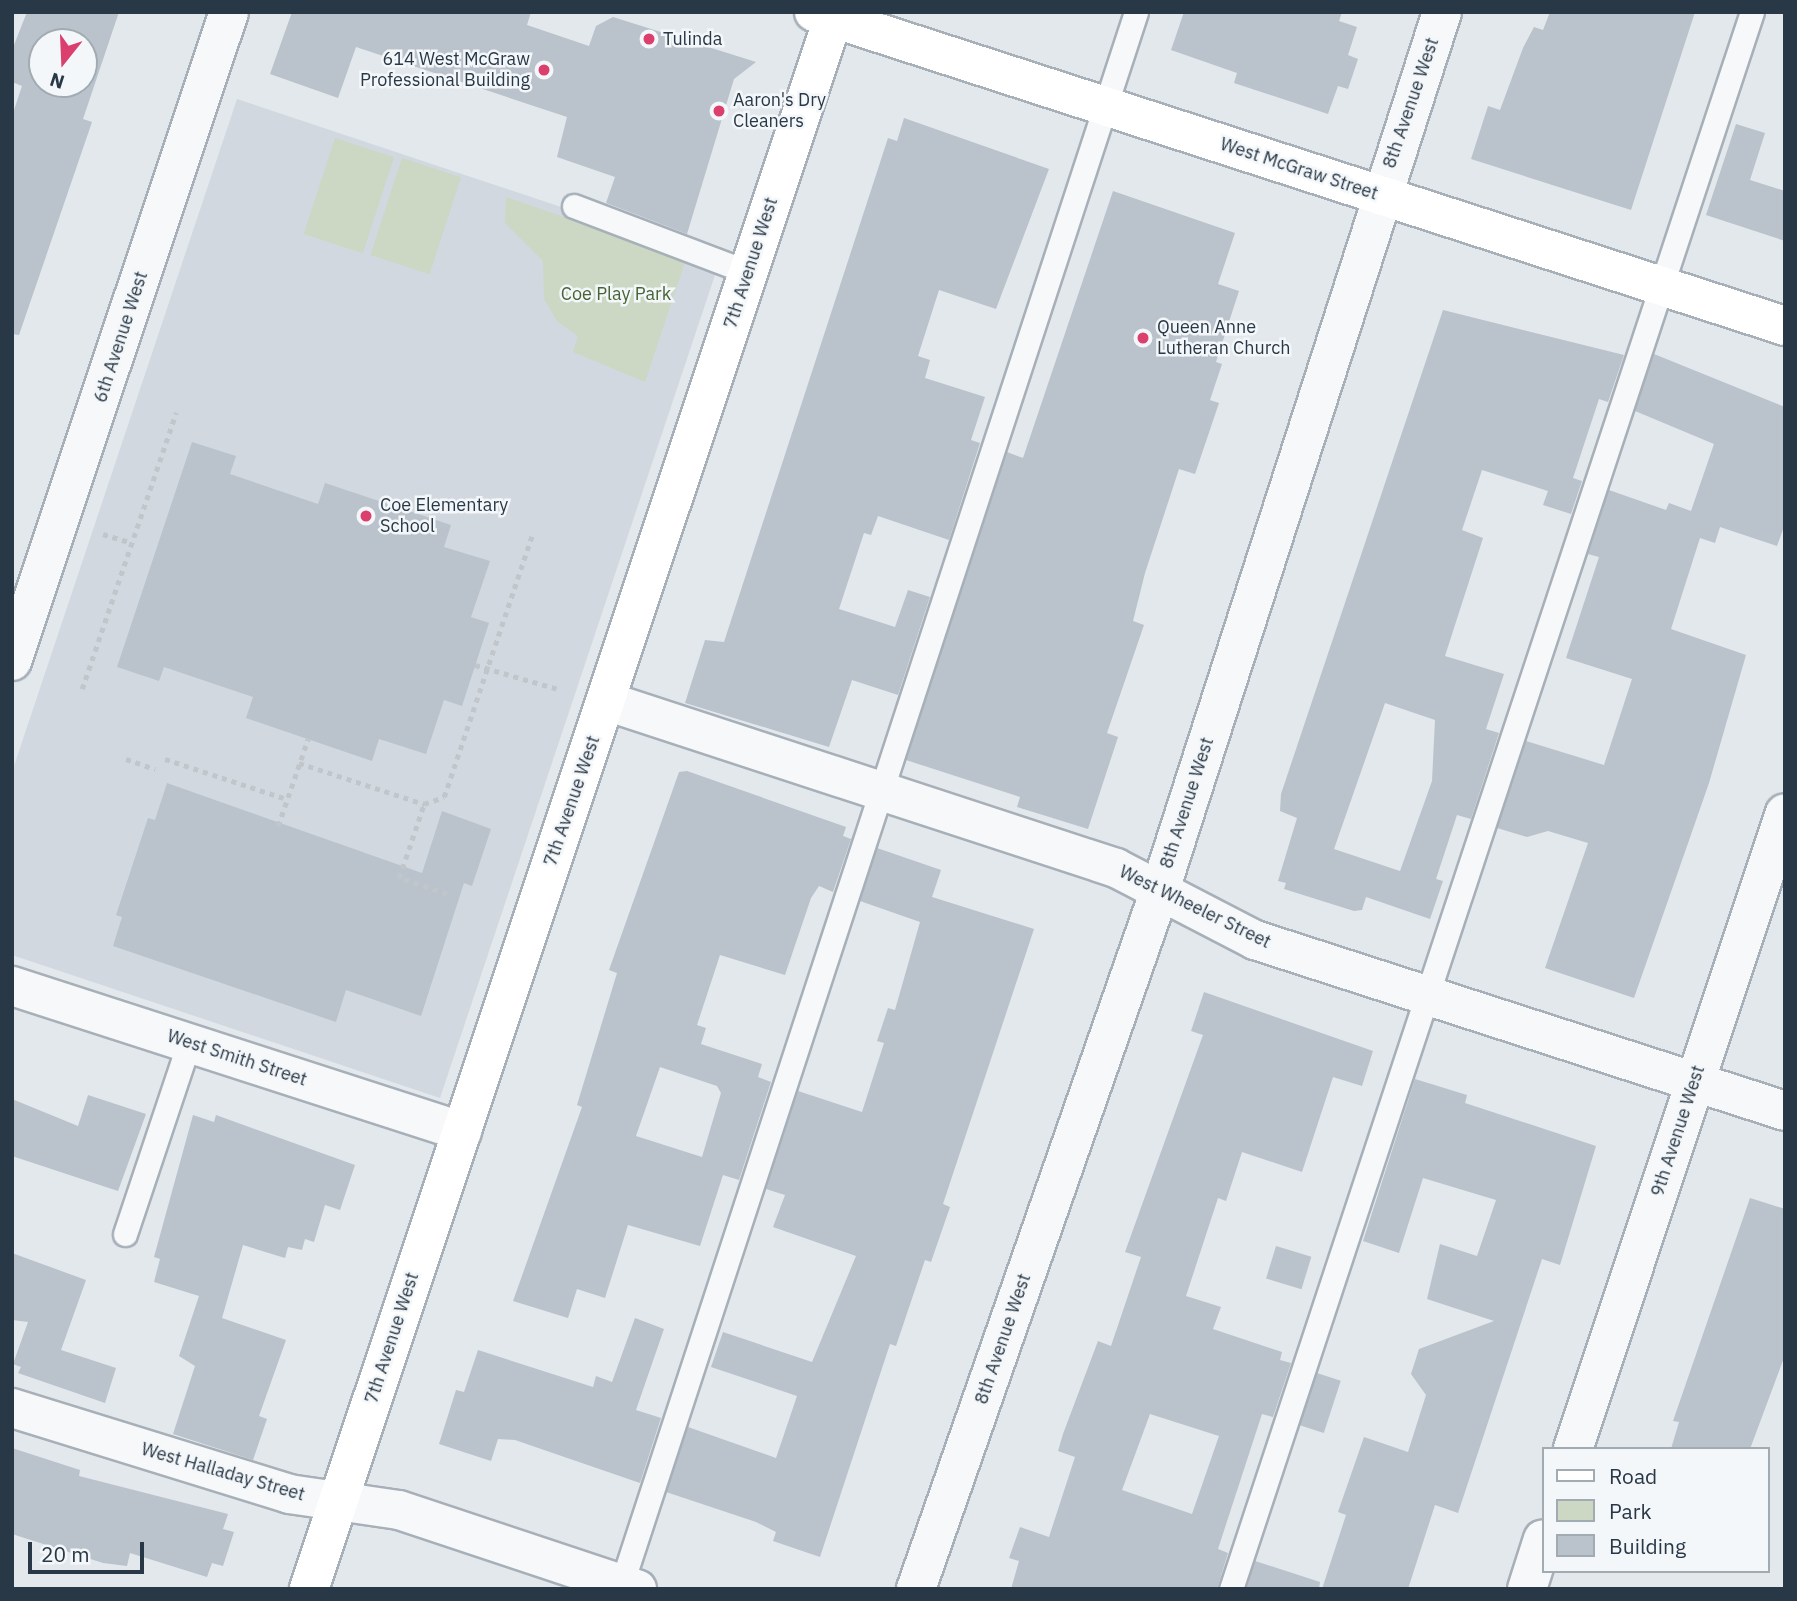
<!DOCTYPE html>
<style>
body{margin:0}
#map{position:relative;width:1797px;height:1601px;overflow:hidden;background:#e3e8ed;font-family:"IBM Plex Sans",sans-serif}
div>[style]{position:absolute}
.built>*{inset:0;background:#d1d8df}
.green>*{inset:0;background:#ccd7c4;transform-origin:0 0}
.building>*{inset:0;background:#bac2cb;transform-origin:0 0}
.path>*{height:4.5px;margin-top:-2.25px;transform-origin:0;background:repeating-linear-gradient(90deg,#c1c6cb 0 5px,transparent 0 10px)}
.roads{filter:drop-shadow(2px 0 #a7b0b8) drop-shadow(-2px 0 #a7b0b8) drop-shadow(0 2px #a7b0b8) drop-shadow(0 -2px #a7b0b8)}
.lane>*{height:23px;margin:-11.5px;padding:0 11.5px;transform-origin:11.5px;border-radius:11.5px;background:#f7f8fa}
.street>*{height:38px;margin:-19px;padding:0 19px;transform-origin:19px;border-radius:19px;background:#f7f8fa}
.secondary>*{height:38px;margin:-19px;padding:0 19px;transform-origin:19px;border-radius:19px;background:#fff}
.dots>*{width:19px;height:19px;translate:-50% -50%;box-sizing:border-box;border:4px solid #f4f7f9;border-radius:50%}
span{translate:-50% -50%;white-space:nowrap;text-align:center;line-height:1.15;-webkit-text-stroke:5px #f4f7f9;paint-order:stroke}
.poi-label{font-size:18px;color:#293847}
.left{translate:0 -50%;text-align:left}
.right{translate:-100% -50%;text-align:right}
.street-label{font-size:18px;color:#293847}
.park-label{font-size:18px;color:#456435}
.frame{position:absolute;inset:0;border:14px solid #293847;pointer-events:none}
.legend{position:absolute;left:1542px;top:1447px;width:228px;height:126px;box-sizing:border-box;background:#f4f7f9;border:2px solid #a3abb2;margin:0;padding:9px 12px;list-style:none;font-size:21px;color:#293847}
.legend li{display:flex;align-items:center;gap:14px;height:35px}
.legend b{width:35px;border:2px solid #a3abb2}
.north{position:absolute;left:28px;top:28px;width:70px;height:70px;box-sizing:border-box;background:#f4f7f9;border:2px solid #a3abb2;border-radius:50%;rotate:198deg;font-size:19px;font-weight:700;line-height:28px;text-align:center;color:#293847}
.north::after{content:'';display:block;margin:auto;width:24px;height:32px;background:#db3f6e;clip-path:polygon(50% 0,100% 100%,50% 72%,0 100%)}
.scale{position:absolute;left:28px;top:1542px;width:116px;height:32px;box-sizing:border-box;border:4px solid #293847;border-top:0;padding-left:9px;font-size:21px;line-height:24px;white-space:nowrap;color:#293847;-webkit-text-stroke:5px #f4f7f9;paint-order:stroke}
</style>
<div id="map">
<div class="built">
<i style="clip-path:polygon(237px 99px,720px 260px,440px 1098px,12px 955px,12px 772px)"></i>
</div>
<div class="green">
<i style="left:335px;top:138px;width:62px;height:101px;rotate:18deg"></i>
<i style="left:402px;top:158px;width:62px;height:102px;rotate:18deg"></i>
<i style="clip-path:polygon(506px 197px,686px 259px,645px 382px,573px 352px,578px 336px,557px 321px,544px 299px,543px 261px,505px 223px)"></i>
</div>
<div class="building">
<i style="clip-path:polygon(evenodd,27px 12px,119px 12px,83px 119px,92px 122px,19px 335px,12px 334px,12px 116px,22px 86px,12px 82px,12px 50px,27px 12px,42px 42px,84px 42px,84px 84px,42px 84px,42px 42px)"></i>
<i style="clip-path:polygon(292px 12px,531px 12px,527px 25px,589px 46px,596px 26px,613px 17px,756px 62px,734px 79px,687px 234px,606px 203px,615px 177px,557px 157px,567px 117px,356px 47px,338px 98px,270px 74px)"></i>
<i style="clip-path:polygon(1184px 12px,1342px 12px,1339px 21px,1357px 27px,1348px 55px,1358px 59px,1348px 89px,1338px 86px,1328px 114px,1234px 83px,1237px 73px,1171px 50px)"></i>
<i style="clip-path:polygon(1550px 12px,1695px 12px,1631px 210px,1471px 159px,1488px 106px,1500px 110px,1523px 48px,1534px 27px,1543px 30px)"></i>
<i style="clip-path:polygon(904px 118px,1049px 169px,996px 309px,939px 290px,918px 356px,930px 360px,925px 378px,985px 397px,971px 440px,980px 443px,949px 540px,878px 516px,871px 535px,864px 533px,839px 609px,895px 627px,908px 590px,930px 597px,898px 695px,852px 680px,829px 747px,685px 703px,705px 640px,724px 642px,888px 138px,897px 141px)"></i>
<i style="clip-path:polygon(1736px 124px,1765px 133px,1750px 180px,1785px 191px,1785px 241px,1706px 215px)"></i>
<i style="clip-path:polygon(1113px 191px,1235px 233px,1218px 284px,1239px 291px,1216px 362px,1222px 364px,1210px 400px,1219px 403px,1195px 474px,1179px 469px,1145px 573px,1133px 621px,1144px 625px,1107px 733px,1118px 737px,1088px 829px,1017px 807px,1020px 797px,906px 760px,1007px 452px,1023px 458px)"></i>
<i style="clip-path:polygon(evenodd,1443px 310px,1624px 355px,1608px 402px,1599px 399px,1573px 478px,1582px 481px,1571px 514px,1543px 505px,1548px 491px,1482px 470px,1462px 530px,1483px 538px,1445px 656px,1504px 674px,1486px 729px,1499px 733px,1471px 819px,1457px 815px,1436px 879px,1443px 881px,1430px 919px,1366px 897px,1362px 910px,1354px 911px,1284px 889px,1286px 883px,1278px 881px,1297px 818px,1280px 811px,1281px 794px,1443px 310px,1385px 703px,1435px 720px,1432px 781px,1400px 871px,1334px 849px,1385px 703px)"></i>
<i style="clip-path:polygon(1654px 354px,1785px 407px,1785px 524px,1777px 546px,1720px 527px,1715px 543px,1700px 538px,1671px 629px,1746px 655px,1709px 783px,1634px 998px,1545px 968px,1588px 843px,1548px 831px,1527px 837px,1497px 828px,1526px 741px,1604px 765px,1632px 679px,1566px 658px,1599px 557px,1588px 554px,1609px 490px,1666px 510px,1669px 503px,1691px 511px,1714px 444px,1635px 411px)"></i>
<i style="clip-path:polygon(192px 442px,236px 456px,230px 474px,318px 504px,325px 483px,451px 525px,444px 547px,490px 561px,471px 617px,489px 623px,462px 706px,444px 700px,426px 754px,379px 739px,372px 761px,246px 718px,253px 697px,164px 667px,159px 681px,117px 667px)"></i>
<i style="clip-path:polygon(evenodd,687px 771px,846px 827px,843px 836px,851px 839px,833px 892px,819px 886px,811px 898px,785px 975px,720px 955px,697px 1025px,706px 1028px,701px 1044px,762px 1064px,758px 1077px,771px 1082px,739px 1180px,723px 1175px,700px 1246px,628px 1225px,605px 1298px,577px 1289px,568px 1318px,513px 1301px,582px 1107px,577px 1105px,617px 973px,609px 970px,679px 772px,687px 771px,660px 1067px,717px 1086px,721px 1093px,702px 1157px,636px 1136px,660px 1067px)"></i>
<i style="clip-path:polygon(167px 783px,422px 873px,442px 811px,491px 829px,472px 886px,464px 883px,421px 1016px,346px 990px,336px 1022px,113px 946px,122px 917px,116px 915px,148px 818px,155px 820px)"></i>
<i style="clip-path:polygon(877px 848px,941px 870px,932px 897px,1034px 929px,943px 1204px,950px 1207px,931px 1262px,925px 1260px,896px 1346px,890px 1344px,820px 1557px,773px 1541px,776px 1532px,756px 1522px,666px 1492px,688px 1427px,776px 1458px,797px 1396px,711px 1367px,723px 1332px,812px 1362px,856px 1256px,773px 1227px,785px 1195px,766px 1189px,798px 1091px,862px 1112px,884px 1043px,877px 1041px,888px 1008px,895px 1010px,920px 922px,860px 901px)"></i>
<i style="clip-path:polygon(evenodd,1204px 992px,1373px 1051px,1362px 1086px,1333px 1077px,1302px 1172px,1242px 1152px,1226px 1201px,1218px 1198px,1186px 1296px,1221px 1307px,1213px 1329px,1282px 1352px,1280px 1360px,1291px 1363px,1273px 1417px,1262px 1414px,1218px 1549px,1228px 1553px,1217px 1589px,1011px 1589px,1019px 1561px,1009px 1558px,1020px 1527px,1049px 1537px,1075px 1457px,1058px 1451px,1063px 1434px,1098px 1341px,1111px 1346px,1141px 1257px,1125px 1252px,1203px 1035px,1191px 1031px,1204px 992px,1150px 1414px,1219px 1436px,1192px 1514px,1122px 1490px,1150px 1414px)"></i>
<i style="clip-path:polygon(1415px 1079px,1467px 1095px,1465px 1103px,1596px 1146px,1560px 1265px,1542px 1259px,1458px 1513px,1435px 1505px,1408px 1589px,1322px 1589px,1346px 1515px,1338px 1512px,1364px 1437px,1408px 1452px,1426px 1395px,1411px 1374px,1419px 1349px,1494px 1321px,1427px 1299px,1440px 1244px,1477px 1256px,1496px 1200px,1423px 1178px,1399px 1253px,1363px 1241px)"></i>
<i style="clip-path:polygon(88px 1095px,146px 1114px,118px 1191px,12px 1156px,12px 1099px,78px 1126px)"></i>
<i style="clip-path:polygon(193px 1115px,214px 1122px,216px 1115px,355px 1165px,340px 1210px,325px 1205px,314px 1242px,305px 1239px,302px 1250px,288px 1247px,285px 1258px,243px 1245px,222px 1318px,286px 1340px,259px 1416px,267px 1419px,253px 1460px,173px 1434px,195px 1366px,179px 1356px,199px 1296px,154px 1282px,160px 1259px,154px 1257px)"></i>
<i style="clip-path:polygon(1750px 1198px,1785px 1209px,1785px 1355px,1750px 1449px,1671px 1449px,1679px 1422px,1673px 1421px)"></i>
<i style="left:1276px;top:1246px;width:37px;height:34px;rotate:17deg"></i>
<i style="clip-path:polygon(12px 1253px,86px 1280px,61px 1350px,116px 1368px,105px 1403px,18px 1373px,21px 1367px,13px 1364px,28px 1322px,12px 1320px)"></i>
<i style="clip-path:polygon(635px 1318px,664px 1329px,636px 1410px,661px 1418px,640px 1483px,515px 1440px,498px 1439px,491px 1461px,439px 1444px,456px 1390px,464px 1392px,478px 1350px,593px 1387px,596px 1376px,612px 1382px)"></i>
<i style="left:1317px;top:1373px;width:25px;height:55px;rotate:18deg"></i>
<i style="clip-path:polygon(12px 1448px,80px 1470px,79px 1476px,228px 1514px,223px 1529px,234px 1532px,223px 1566px,212px 1563px,207px 1577px,130px 1553px,127px 1566px,103px 1563px,12px 1534px)"></i>
<i style="clip-path:polygon(1255px 1561px,1320px 1582px,1319px 1589px,1246px 1589px)"></i>
</div>
<div class="path">
<i style="left:103px;top:534px;width:30px;rotate:17deg"></i>
<i style="left:475px;top:665px;width:86px;rotate:16.1deg"></i>
<i style="left:82px;top:689px;width:292px;rotate:-71.2deg"></i>
<i style="left:126px;top:759px;width:31px;rotate:19deg"></i>
<i style="left:165px;top:759px;width:128px;rotate:18.2deg"></i>
<i style="left:299px;top:763px;width:132px;rotate:18.2deg"></i>
<i style="left:278px;top:826px;width:92px;rotate:-71deg"></i>
<i style="left:447px;top:894px;width:51px;rotate:-161.6deg"></i>
<i style="left:399px;top:878px;width:78px;rotate:-71.3deg"></i>
<i style="left:424px;top:804px;width:21px;rotate:-19deg"></i>
<i style="left:444px;top:797px;width:276px;rotate:-71.4deg"></i>
</div>
<div class="roads">
<div class="lane">
<i style="left:574px;top:206px;width:186px;rotate:20.8deg"></i>
<i style="left:125px;top:1234px;width:201px;rotate:-71.5deg"></i>
<i style="left:620px;top:1589px;width:1659px;rotate:-71.88deg"></i>
<i style="left:1231px;top:1589px;width:1661px;rotate:-71.72deg"></i>
</div>
<div class="street">
<i style="left:12px;top:661px;width:684px;rotate:-71.51deg"></i>
<i style="left:606px;top:701px;width:537px;rotate:18.13deg"></i>
<i style="left:1116px;top:868px;width:157px;rotate:27.4deg"></i>
<i style="left:1255px;top:940px;width:557px;rotate:17.88deg"></i>
<i style="left:12px;top:986px;width:473px;rotate:17.9deg"></i>
<i style="left:12px;top:1408px;width:290px;rotate:17.2deg"></i>
<i style="left:289px;top:1494px;width:111px;rotate:8.3deg"></i>
<i style="left:399px;top:1510px;width:251px;rotate:18.4deg"></i>
<i style="left:1573px;top:1449px;width:670px;rotate:-71.57deg"></i>
<i style="left:916px;top:1589px;width:737px;rotate:-70.75deg"></i>
<i style="left:1159px;top:893px;width:925px;rotate:-72.19deg"></i>
<i style="left:1527px;top:1589px;width:52px;rotate:-72.3deg"></i>
</div>
<div class="secondary">
<i style="left:814px;top:12px;width:1021px;rotate:17.92deg"></i>
<i style="left:309px;top:1589px;width:1656px;rotate:-71.55deg"></i>
</div>
</div>
<div class="dots">
<i style="left:649px;top:39px;background:#db3f6e"></i>
<i style="left:544px;top:70px;background:#db3f6e"></i>
<i style="left:719px;top:111px;background:#db3f6e"></i>
<i style="left:1143px;top:338px;background:#db3f6e"></i>
<i style="left:366px;top:516px;background:#db3f6e"></i>
</div>
<div class="poi-label">
<span class="left" style="left:663px;top:39px">Tulinda</span>
<span class="right" style="left:530px;top:70px">614 West McGraw<br>Professional Building</span>
<span class="left" style="left:733px;top:111px">Aaron's Dry<br>Cleaners</span>
<span class="left" style="left:1157px;top:338px">Queen Anne<br>Lutheran Church</span>
<span class="left" style="left:380px;top:516px">Coe Elementary<br>School</span>
</div>
<div class="street-label">
<span style="left:1411px;top:103px;rotate:-71deg">8th Avenue West</span>
<span style="left:1299px;top:169px;rotate:18deg">West McGraw Street</span>
<span style="left:751px;top:263px;rotate:-72deg">7th Avenue West</span>
<span style="left:121px;top:337px;rotate:-72deg">6th Avenue West</span>
<span style="left:572px;top:801px;rotate:-71deg">7th Avenue West</span>
<span style="left:1187px;top:803px;rotate:-72deg">8th Avenue West</span>
<span style="left:1195px;top:907px;rotate:26deg">West Wheeler Street</span>
<span style="left:237px;top:1058px;rotate:18deg">West Smith Street</span>
<span style="left:1678px;top:1131px;rotate:-72deg">9th Avenue West</span>
<span style="left:392px;top:1338px;rotate:-72deg">7th Avenue West</span>
<span style="left:1003px;top:1339px;rotate:-71deg">8th Avenue West</span>
<span style="left:223px;top:1472px;rotate:16deg">West Halladay Street</span>
</div>
<div class="park-label">
<span style="left:616px;top:294px">Coe Play Park</span>
</div>
<div class="frame"></div>
<ul class="legend">
<li><b style="height:9px;background:#fff"></b>Road</li>
<li><b style="height:19px;background:#ccd7c4"></b>Park</li>
<li><b style="height:19px;background:#bac2cb"></b>Building</li>
</ul>
<div class="north">N</div>
<div class="scale">20 m</div>
</div>
